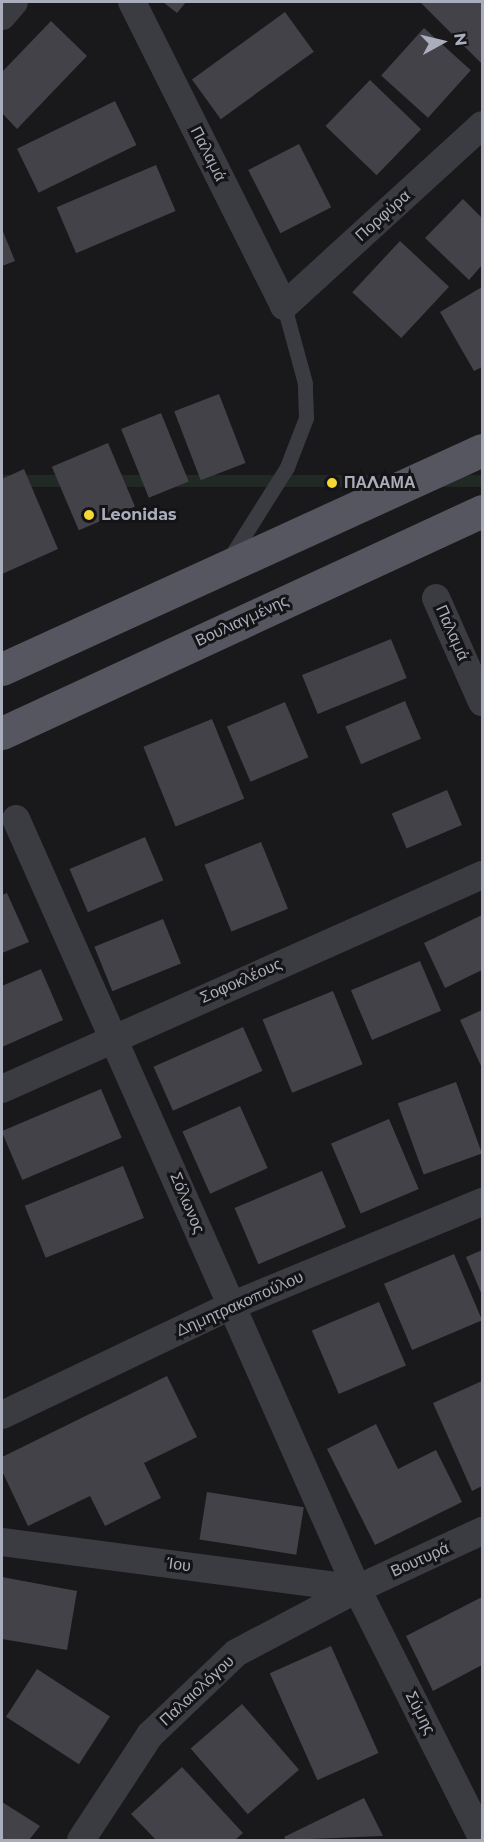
<!DOCTYPE html>
<meta charset="utf-8">
<style>
body{margin:0}
#map{position:relative;width:484px;height:1842px;overflow:hidden;background:#19181b;font-family:Montserrat,sans-serif}
div>[style]{position:absolute}
.green>*{inset:0;background:#202923;transform-origin:0 0}
.building>*{inset:0;background:#434248;transform-origin:0 0}
.lane>*{height:15px;margin:-7.5px;padding:0 7.5px;transform-origin:7.5px;border-radius:7.5px;background:#3b3b42}
.street>*{height:28px;margin:-14px;padding:0 14px;transform-origin:14px;border-radius:14px;background:#3b3b42}
.primary>*{height:33px;margin:-16.5px;padding:0 16.5px;transform-origin:16.5px;border-radius:16.5px;background:#55565f}
.dots>*{width:16px;height:16px;translate:-50% -50%;box-sizing:border-box;border:3px solid #141316;border-radius:50%}
span{translate:-50% -50%;white-space:nowrap;text-align:center;line-height:1.15;-webkit-text-stroke:6px #141316;paint-order:stroke}
.street-label{font-size:16px;color:#aaadbb}
.poi-label{font-size:16px;color:#aaadbb;font-weight:700}
.left{translate:0 -50%;text-align:left}
.frame{position:absolute;inset:0;border:3px solid #aaadbb;pointer-events:none}
.north{position:absolute;left:412px;top:12px;width:60px;height:60px;-webkit-text-stroke:4px #141316;paint-order:stroke;rotate:82deg;font-size:16px;font-weight:700;line-height:24px;text-align:center;color:#aaadbb}
.north::after{content:'';display:block;margin:auto;width:21px;height:27px;background:#aaadbb;clip-path:polygon(50% 0,100% 100%,50% 72%,0 100%)}
</style>
<div id="map">
<div class="green">
<i style="left:482px;top:475px;width:12px;height:527px;rotate:90deg"></i>
</div>
<div class="building">
<i style="clip-path:polygon(163px 2px,186px 2px,177px 13px)"></i>
<i style="clip-path:polygon(420px 2px,482px 2px,482px 62px,481px 63px)"></i>
<i style="left:285px;top:12px;width:49px;height:115px;rotate:54deg"></i>
<i style="clip-path:polygon(51px 21px,87px 56px,17px 129px,2px 113px,2px 72px)"></i>
<i style="left:424px;top:28px;width:63px;height:64px;rotate:42deg"></i>
<i style="left:370px;top:80px;width:71px;height:64px;rotate:44deg"></i>
<i style="left:115px;top:101px;width:49px;height:109px;rotate:64deg"></i>
<i style="left:299px;top:144px;width:71px;height:57px;rotate:63deg"></i>
<i style="left:156px;top:165px;width:50px;height:108px;rotate:67deg"></i>
<i style="clip-path:polygon(463px 199px,482px 218px,482px 265px,469px 280px,425px 238px)"></i>
<i style="clip-path:polygon(2px 229px,15px 261px,2px 266px)"></i>
<i style="left:400px;top:241px;width:67px;height:70px;rotate:43deg"></i>
<i style="clip-path:polygon(482px 287px,482px 367px,474px 371px,440px 312px)"></i>
<i style="left:219px;top:394px;width:74px;height:48px;rotate:69deg"></i>
<i style="left:161px;top:413px;width:74px;height:43px;rotate:68deg"></i>
<i style="left:108px;top:443px;width:69px;height:61px;rotate:67deg"></i>
<i style="clip-path:polygon(24px 469px,58px 549px,2px 574px,2px 479px)"></i>
<i style="left:391px;top:639px;width:42px;height:96px;rotate:68deg"></i>
<i style="left:405px;top:701px;width:41px;height:65px;rotate:67deg"></i>
<i style="left:285px;top:702px;width:60px;height:63px;rotate:67deg"></i>
<i style="left:212px;top:719px;width:86px;height:74px;rotate:68deg"></i>
<i style="left:447px;top:790px;width:38px;height:60px;rotate:67deg"></i>
<i style="left:145px;top:837px;width:47px;height:82px;rotate:67deg"></i>
<i style="left:261px;top:842px;width:72px;height:61px;rotate:68deg"></i>
<i style="clip-path:polygon(7px 893px,29px 942px,2px 953px,2px 895px)"></i>
<i style="clip-path:polygon(482px 915px,482px 970px,445px 988px,424px 943px)"></i>
<i style="left:163px;top:919px;width:48px;height:74px;rotate:68deg"></i>
<i style="left:420px;top:961px;width:54px;height:75px;rotate:67deg"></i>
<i style="clip-path:polygon(41px 969px,63px 1020px,2px 1047px,2px 986px)"></i>
<i style="left:333px;top:991px;width:79px;height:76px;rotate:68deg"></i>
<i style="clip-path:polygon(482px 1010px,482px 1068px,460px 1020px)"></i>
<i style="left:243px;top:1027px;width:48px;height:98px;rotate:66deg"></i>
<i style="left:456px;top:1082px;width:76px;height:62px;rotate:70deg"></i>
<i style="left:101px;top:1089px;width:53px;height:108px;rotate:67deg"></i>
<i style="left:240px;top:1106px;width:68px;height:63px;rotate:66deg"></i>
<i style="left:389px;top:1119px;width:76px;height:63px;rotate:67deg"></i>
<i style="left:123px;top:1166px;width:56px;height:106px;rotate:68deg"></i>
<i style="left:322px;top:1171px;width:61px;height:95px;rotate:67deg"></i>
<i style="clip-path:polygon(482px 1250px,482px 1295px,466px 1257px)"></i>
<i style="left:454px;top:1254px;width:72px;height:76px;rotate:67deg"></i>
<i style="left:379px;top:1302px;width:69px;height:73px;rotate:67deg"></i>
<i style="clip-path:polygon(167px 1376px,197px 1437px,144px 1463px,161px 1498px,105px 1526px,90px 1496px,28px 1526px,2px 1471px,2px 1457px)"></i>
<i style="clip-path:polygon(482px 1381px,482px 1486px,472px 1491px,433px 1403px)"></i>
<i style="clip-path:polygon(376px 1424px,398px 1469px,436px 1450px,462px 1502px,375px 1545px,327px 1449px)"></i>
<i style="left:207px;top:1492px;width:98px;height:48px;rotate:9deg"></i>
<i style="clip-path:polygon(2px 1577px,77px 1591px,67px 1650px,2px 1639px)"></i>
<i style="clip-path:polygon(482px 1597px,482px 1665px,433px 1691px,406px 1636px)"></i>
<i style="left:331px;top:1646px;width:117px;height:67px;rotate:66deg"></i>
<i style="left:37px;top:1669px;width:87px;height:57px;rotate:33deg"></i>
<i style="left:242px;top:1704px;width:87px;height:68px;rotate:49deg"></i>
<i style="clip-path:polygon(182px 1767px,243px 1833px,235px 1840px,156px 1840px,131px 1814px)"></i>
<i style="clip-path:polygon(364px 1798px,383px 1836px,286px 1840px,284px 1837px)"></i>
<i style="clip-path:polygon(2px 1802px,40px 1826px,29px 1840px,2px 1840px)"></i>
</div>
<div class="lane">
<i style="left:226px;top:564px;width:115px;rotate:-57.8deg"></i>
<i style="left:287px;top:467px;width:53px;rotate:-68.8deg"></i>
<i style="left:306px;top:418px;width:35px;rotate:-92deg"></i>
<i style="left:305px;top:383px;width:80px;rotate:-105.3deg"></i>
</div>
<div class="street">
<i style="left:132px;top:2px;width:340px;rotate:63.4deg"></i>
<i style="left:284px;top:306px;width:268px;rotate:-42.4deg"></i>
<i style="left:2px;top:16px;width:18px;rotate:-49deg"></i>
<i style="left:436px;top:598px;width:114px;rotate:66.1deg"></i>
<i style="left:16px;top:819px;width:842px;rotate:66.11deg"></i>
<i style="left:357px;top:1589px;width:278px;rotate:63.3deg"></i>
<i style="left:2px;top:1089px;width:526px;rotate:-24.03deg"></i>
<i style="left:2px;top:1415px;width:254px;rotate:-25.5deg"></i>
<i style="left:231px;top:1306px;width:272px;rotate:-22.5deg"></i>
<i style="left:2px;top:1542px;width:358px;rotate:7.5deg"></i>
<i style="left:81px;top:1840px;width:126px;rotate:-56.7deg"></i>
<i style="left:150px;top:1735px;width:119px;rotate:-43.6deg"></i>
<i style="left:236px;top:1653px;width:137px;rotate:-27.9deg"></i>
<i style="left:357px;top:1589px;width:138px;rotate:-24.9deg"></i>
</div>
<div class="primary">
<i style="left:2px;top:669px;width:528px;rotate:-24.52deg"></i>
<i style="left:2px;top:733px;width:529px;rotate:-24.82deg"></i>
</div>
<div class="dots">
<i style="left:332px;top:483px;background:#f7d734"></i>
<i style="left:89px;top:515px;background:#f7d734"></i>
</div>
<div class="street-label">
<span style="left:208px;top:154px;rotate:63deg">Παλαμά</span>
<span style="left:383px;top:216px;rotate:-42deg">Πορφύρα</span>
<span style="left:242px;top:621px;rotate:-25deg">Βουλιαγμένης</span>
<span style="left:452px;top:633px;rotate:66deg">Παλαμά</span>
<span style="left:241px;top:981px;rotate:-24deg">Σοφοκλέους</span>
<span style="left:187px;top:1203px;rotate:67deg">Σόλωνος</span>
<span style="left:240px;top:1304px;rotate:-24deg">Δημητρακοπούλου</span>
<span style="left:420px;top:1560px;rotate:-24deg">Βουτυρά</span>
<span style="left:179px;top:1565px;rotate:7deg">Ίου</span>
<span style="left:197px;top:1691px;rotate:-43deg">Παλαιολόγου</span>
<span style="left:420px;top:1713px;rotate:63deg">Σύμης</span>
</div>
<div class="poi-label">
<span class="left" style="left:344px;top:483px">ΠΑΛΑΜΑ</span>
<span class="left" style="left:101px;top:515px">Leonidas</span>
</div>
<div class="frame"></div>
<div class="north">N</div>
</div>
